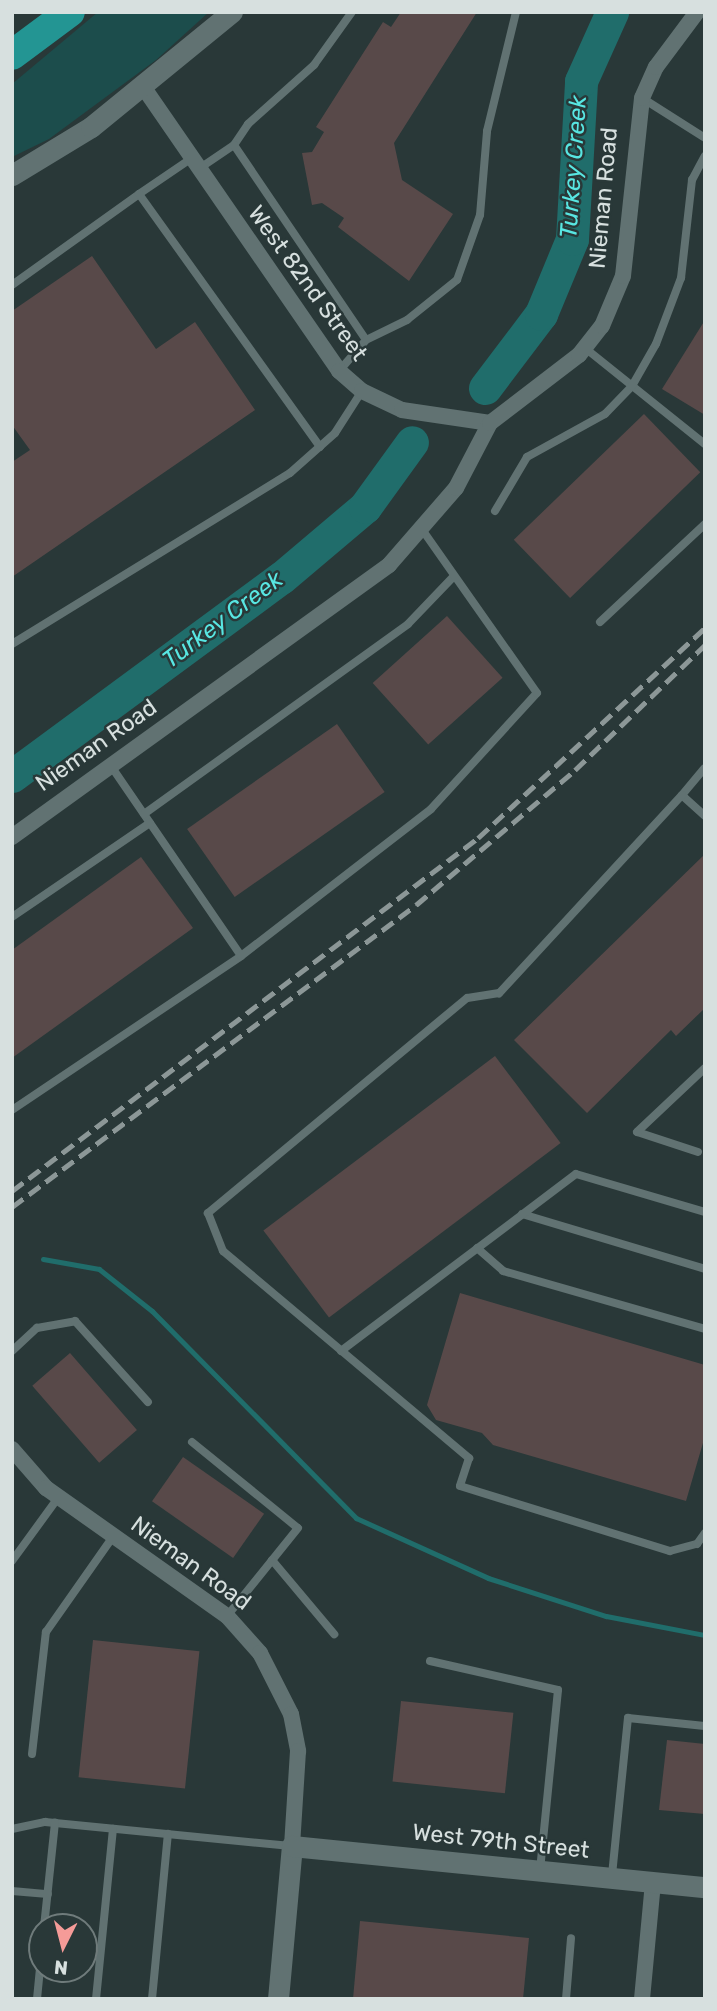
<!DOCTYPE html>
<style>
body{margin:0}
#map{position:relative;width:717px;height:2011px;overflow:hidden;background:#293838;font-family:Rubik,sans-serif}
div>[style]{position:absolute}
.green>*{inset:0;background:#1c4d4c}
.stream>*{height:5px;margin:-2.5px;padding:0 2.5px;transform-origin:2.5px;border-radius:2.5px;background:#206d6b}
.river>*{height:33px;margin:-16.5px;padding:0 16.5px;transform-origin:16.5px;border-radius:16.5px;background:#206d6b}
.building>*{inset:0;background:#584949;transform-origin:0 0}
.service>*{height:8px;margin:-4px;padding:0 4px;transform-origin:4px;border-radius:4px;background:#617272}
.minor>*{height:16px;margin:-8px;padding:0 8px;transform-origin:8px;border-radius:8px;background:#617272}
.tertiary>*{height:21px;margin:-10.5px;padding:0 10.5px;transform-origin:10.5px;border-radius:10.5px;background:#617272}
.motorway>*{height:30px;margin:-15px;padding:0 15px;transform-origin:15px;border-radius:15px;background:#239593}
.rail>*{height:5px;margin-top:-2.5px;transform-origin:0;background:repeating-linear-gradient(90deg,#8c9797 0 14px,transparent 0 21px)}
span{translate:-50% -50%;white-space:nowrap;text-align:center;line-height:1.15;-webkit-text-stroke:5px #293838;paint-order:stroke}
.street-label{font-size:23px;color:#d7e0df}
.water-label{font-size:24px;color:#58e6e2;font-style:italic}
.frame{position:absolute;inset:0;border:14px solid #d7e0df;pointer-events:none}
.north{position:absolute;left:28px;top:1913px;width:70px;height:70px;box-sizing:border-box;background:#293838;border:2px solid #6f7b7b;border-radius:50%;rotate:186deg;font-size:19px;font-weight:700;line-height:28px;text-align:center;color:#d7e0df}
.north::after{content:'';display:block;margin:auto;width:24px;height:32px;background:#f59b98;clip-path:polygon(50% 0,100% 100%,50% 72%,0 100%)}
</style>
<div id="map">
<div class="green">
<i style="clip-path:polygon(98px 12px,209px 12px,156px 60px,49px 139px,12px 157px,12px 84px)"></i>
</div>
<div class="stream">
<i style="left:43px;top:1259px;width:57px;rotate:10.1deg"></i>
<i style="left:99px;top:1269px;width:68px;rotate:38.4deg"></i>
<i style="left:152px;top:1311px;width:291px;rotate:45.4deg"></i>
<i style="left:356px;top:1518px;width:145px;rotate:24.4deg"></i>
<i style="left:488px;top:1578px;width:124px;rotate:17.9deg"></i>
<i style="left:606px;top:1616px;width:101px;rotate:10.9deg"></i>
</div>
<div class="river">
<i style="left:485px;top:388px;width:93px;rotate:-52.9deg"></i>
<i style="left:541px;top:314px;width:81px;rotate:-67.5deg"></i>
<i style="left:572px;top:239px;width:158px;rotate:-86.7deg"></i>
<i style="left:581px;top:81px;width:76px;rotate:-65.8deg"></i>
<i style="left:12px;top:776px;width:334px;rotate:-36.4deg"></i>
<i style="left:281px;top:578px;width:110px;rotate:-40.2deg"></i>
<i style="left:365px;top:507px;width:80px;rotate:-54.1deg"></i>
</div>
<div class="building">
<i style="clip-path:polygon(401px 12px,477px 12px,394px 143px,402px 180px,453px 214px,409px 281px,338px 227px,344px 218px,322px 203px,312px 205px,302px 153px,312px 152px,324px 132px,316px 127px,383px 22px,391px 27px)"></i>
<i style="clip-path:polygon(92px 256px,156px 349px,195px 322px,255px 410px,12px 577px,12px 462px,30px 450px,12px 425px,12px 311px)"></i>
<i style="clip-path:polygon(705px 320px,705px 415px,662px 389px)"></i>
<i style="left:644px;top:414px;width:81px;height:181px;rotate:46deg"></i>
<i style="left:447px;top:616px;width:83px;height:100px;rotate:48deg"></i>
<i style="left:337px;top:724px;width:83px;height:183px;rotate:55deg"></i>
<i style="clip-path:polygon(705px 854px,705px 1008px,676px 1036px,671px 1030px,587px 1113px,514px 1040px)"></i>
<i style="clip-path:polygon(141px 857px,193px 928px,12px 1058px,12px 950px)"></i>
<i style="left:495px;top:1056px;width:109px;height:290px;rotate:53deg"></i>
<i style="clip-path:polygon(460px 1293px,705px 1365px,705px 1436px,686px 1501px,493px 1445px,482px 1433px,436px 1420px,427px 1405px)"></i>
<i style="left:70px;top:1353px;width:102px;height:50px;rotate:49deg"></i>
<i style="left:183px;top:1457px;width:99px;height:54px;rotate:35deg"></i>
<i style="left:93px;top:1640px;width:107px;height:138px;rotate:6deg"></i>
<i style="left:401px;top:1701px;width:113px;height:81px;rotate:6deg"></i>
<i style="clip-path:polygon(667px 1740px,705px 1744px,705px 1814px,659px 1810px)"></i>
<i style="clip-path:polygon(360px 1921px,529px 1938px,523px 1999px,353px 1999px)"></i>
</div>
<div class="service">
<i style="left:642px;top:98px;width:75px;rotate:32.4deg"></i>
<i style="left:234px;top:145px;width:25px;rotate:-56deg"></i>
<i style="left:248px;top:124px;width:89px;rotate:-41.8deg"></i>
<i style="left:314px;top:65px;width:65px;rotate:-54.4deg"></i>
<i style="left:200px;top:168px;width:41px;rotate:-34.1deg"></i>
<i style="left:234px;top:145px;width:235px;rotate:55.9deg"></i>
<i style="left:139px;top:194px;width:64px;rotate:-34.2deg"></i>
<i style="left:12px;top:285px;width:156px;rotate:-35.6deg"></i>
<i style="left:139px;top:194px;width:311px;rotate:54.4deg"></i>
<i style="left:585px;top:348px;width:154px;rotate:38.7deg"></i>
<i style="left:339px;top:371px;width:41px;rotate:-48.9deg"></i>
<i style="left:366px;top:340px;width:46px;rotate:-26deg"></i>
<i style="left:407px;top:320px;width:64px;rotate:-38.7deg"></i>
<i style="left:457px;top:280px;width:69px;rotate:-70.5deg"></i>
<i style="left:480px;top:215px;width:84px;rotate:-85.2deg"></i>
<i style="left:487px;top:131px;width:122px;rotate:-76.3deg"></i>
<i style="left:495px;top:511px;width:63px;rotate:-59.3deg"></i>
<i style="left:527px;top:457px;width:89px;rotate:-28.9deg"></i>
<i style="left:605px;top:414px;width:39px;rotate:-46deg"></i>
<i style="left:632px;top:386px;width:48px;rotate:-60.3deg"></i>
<i style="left:656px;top:344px;width:71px;rotate:-69.3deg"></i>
<i style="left:681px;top:278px;width:99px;rotate:-83.6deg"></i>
<i style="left:692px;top:180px;width:27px;rotate:-62deg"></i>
<i style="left:600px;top:622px;width:144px;rotate:-43deg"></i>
<i style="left:12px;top:644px;width:326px;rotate:-31.6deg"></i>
<i style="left:290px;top:473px;width:60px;rotate:-41.6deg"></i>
<i style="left:335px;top:433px;width:50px;rotate:-57.3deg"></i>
<i style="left:111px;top:766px;width:230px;rotate:55.6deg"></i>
<i style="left:682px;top:795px;width:35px;rotate:-50deg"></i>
<i style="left:144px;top:814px;width:325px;rotate:-35.7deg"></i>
<i style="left:408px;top:624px;width:66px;rotate:-46.2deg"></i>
<i style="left:705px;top:816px;width:31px;rotate:-138deg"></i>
<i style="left:682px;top:795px;width:270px;rotate:132.7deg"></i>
<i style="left:499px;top:993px;width:32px;rotate:171deg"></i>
<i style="left:467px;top:998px;width:337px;rotate:140.3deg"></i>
<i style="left:208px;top:1213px;width:41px;rotate:68.5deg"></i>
<i style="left:223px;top:1251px;width:322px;rotate:40.1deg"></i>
<i style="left:469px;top:1458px;width:29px;rotate:108deg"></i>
<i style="left:460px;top:1486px;width:220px;rotate:17.2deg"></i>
<i style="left:670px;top:1551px;width:28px;rotate:-15deg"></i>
<i style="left:697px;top:1544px;width:14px;rotate:-54deg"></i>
<i style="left:12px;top:917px;width:167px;rotate:-34.3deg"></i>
<i style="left:12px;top:1110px;width:276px;rotate:-33.9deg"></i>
<i style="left:241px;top:956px;width:240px;rotate:-37.7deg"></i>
<i style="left:431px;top:809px;width:157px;rotate:-47.6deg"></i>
<i style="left:537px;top:693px;width:198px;rotate:-125.1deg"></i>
<i style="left:698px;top:1152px;width:64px;rotate:-161.8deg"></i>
<i style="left:637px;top:1132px;width:93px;rotate:-43.3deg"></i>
<i style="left:522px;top:1214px;width:191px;rotate:16.7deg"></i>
<i style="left:477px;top:1248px;width:35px;rotate:41deg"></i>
<i style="left:503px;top:1271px;width:210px;rotate:16deg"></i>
<i style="left:12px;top:1351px;width:34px;rotate:-43deg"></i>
<i style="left:37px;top:1328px;width:39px;rotate:-10deg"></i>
<i style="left:75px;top:1321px;width:109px;rotate:48deg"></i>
<i style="left:341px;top:1351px;width:294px;rotate:-37deg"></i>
<i style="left:576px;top:1174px;width:134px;rotate:16.4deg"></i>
<i style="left:192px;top:1442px;width:136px;rotate:39.1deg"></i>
<i style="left:298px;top:1528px;width:113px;rotate:128.9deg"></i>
<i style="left:272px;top:1560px;width:97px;rotate:50deg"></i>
<i style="left:12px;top:1561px;width:78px;rotate:-53.9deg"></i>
<i style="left:430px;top:1661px;width:131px;rotate:12.8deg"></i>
<i style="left:558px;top:1690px;width:180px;rotate:95.7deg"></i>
<i style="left:32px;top:1754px;width:123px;rotate:-83.5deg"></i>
<i style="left:46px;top:1632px;width:115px;rotate:-54.9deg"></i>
<i style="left:12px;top:1829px;width:34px;rotate:-12deg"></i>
<i style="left:45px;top:1822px;width:247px;rotate:5.6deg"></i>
<i style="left:612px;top:1875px;width:158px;rotate:-84.2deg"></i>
<i style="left:628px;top:1718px;width:77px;rotate:5.9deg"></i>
<i style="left:12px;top:1891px;width:36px;rotate:5deg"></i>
<i style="left:44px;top:1927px;width:105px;rotate:-84deg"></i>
<i style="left:37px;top:1999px;width:51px;rotate:-84.4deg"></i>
<i style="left:96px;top:1999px;width:171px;rotate:-84.3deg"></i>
<i style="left:152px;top:1999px;width:166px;rotate:-84.5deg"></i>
<i style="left:566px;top:1999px;width:61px;rotate:-85.3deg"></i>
</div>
<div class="minor">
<i style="left:144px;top:88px;width:344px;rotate:55.4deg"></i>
<i style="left:339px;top:371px;width:30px;rotate:41deg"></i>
<i style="left:362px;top:391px;width:44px;rotate:25.4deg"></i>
<i style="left:402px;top:410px;width:89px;rotate:8.4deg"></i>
<i style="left:12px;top:837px;width:465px;rotate:-35.8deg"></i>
<i style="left:389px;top:565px;width:102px;rotate:-49deg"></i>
<i style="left:456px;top:488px;width:73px;rotate:-62.4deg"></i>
<i style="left:490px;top:423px;width:112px;rotate:-37.4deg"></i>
<i style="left:579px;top:355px;width:37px;rotate:-52deg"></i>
<i style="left:602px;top:326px;width:54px;rotate:-67.2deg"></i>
<i style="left:623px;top:276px;width:179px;rotate:-83.9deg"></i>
<i style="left:642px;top:98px;width:34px;rotate:-66deg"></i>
<i style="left:656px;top:67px;width:69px;rotate:-53.3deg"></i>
<i style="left:12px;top:1449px;width:52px;rotate:48.9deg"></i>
<i style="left:46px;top:1488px;width:222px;rotate:35.3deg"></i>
<i style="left:227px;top:1616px;width:50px;rotate:48.3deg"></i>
<i style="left:260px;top:1653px;width:68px;rotate:63.1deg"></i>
<i style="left:291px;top:1714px;width:38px;rotate:79deg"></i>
<i style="left:298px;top:1751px;width:95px;rotate:93.6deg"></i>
<i style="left:642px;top:1999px;width:118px;rotate:-84.6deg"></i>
</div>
<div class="tertiary">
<i style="left:12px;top:175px;width:92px;rotate:-31.3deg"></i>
<i style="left:91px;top:127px;width:182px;rotate:-39.2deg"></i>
<i style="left:278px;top:1999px;width:154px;rotate:-84.8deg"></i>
<i style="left:292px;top:1846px;width:415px;rotate:5.7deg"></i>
</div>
<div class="motorway">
<i style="left:12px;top:55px;width:72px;rotate:-36.6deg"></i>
</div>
<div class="rail">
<i style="left:12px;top:1191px;width:585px;rotate:-37.14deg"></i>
<i style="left:478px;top:838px;width:309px;rotate:-42.8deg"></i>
<i style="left:12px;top:1207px;width:504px;rotate:-36.78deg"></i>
<i style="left:416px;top:905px;width:209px;rotate:-40.3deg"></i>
<i style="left:575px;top:770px;width:180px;rotate:-43.9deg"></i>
</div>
<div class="street-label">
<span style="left:603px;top:198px;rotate:-85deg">Nieman Road</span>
<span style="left:308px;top:283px;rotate:54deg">West 82nd Street</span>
<span style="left:96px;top:745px;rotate:-35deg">Nieman Road</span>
<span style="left:191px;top:1563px;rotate:36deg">Nieman Road</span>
<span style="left:501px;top:1841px;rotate:6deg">West 79th Street</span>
</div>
<div class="water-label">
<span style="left:574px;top:167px;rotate:-86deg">Turkey Creek</span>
<span style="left:223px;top:620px;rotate:-37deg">Turkey Creek</span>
</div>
<div class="frame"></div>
<div class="north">N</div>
</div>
